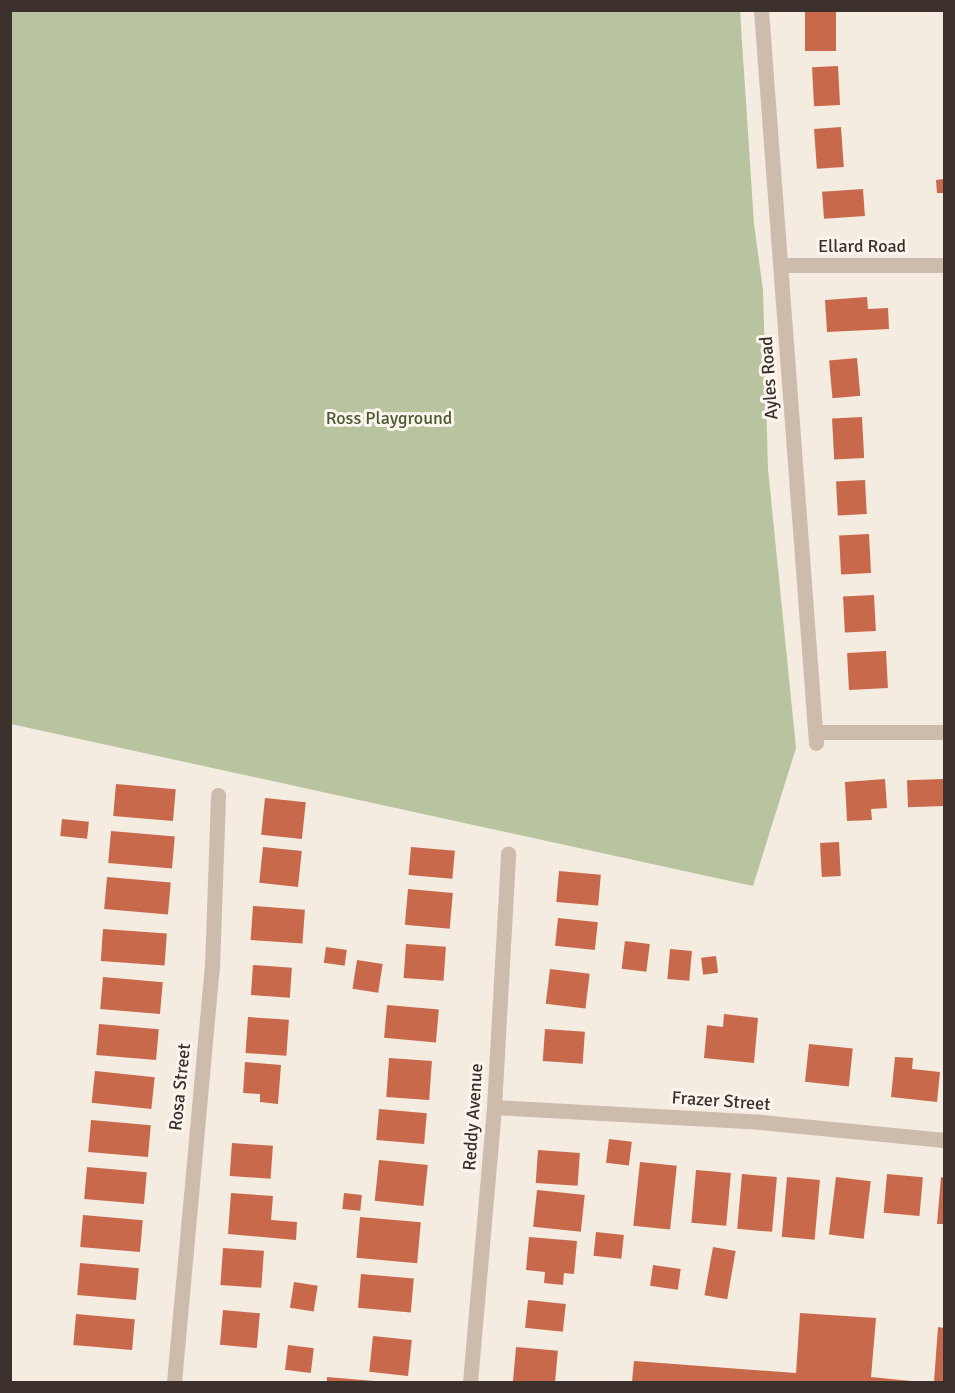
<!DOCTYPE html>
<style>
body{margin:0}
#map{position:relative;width:955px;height:1393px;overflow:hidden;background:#f4ebe1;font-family:Signika,sans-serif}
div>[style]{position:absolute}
.green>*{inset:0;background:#b8c4a0}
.building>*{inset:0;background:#c8694b;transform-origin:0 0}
.minor>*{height:15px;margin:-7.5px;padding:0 7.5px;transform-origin:7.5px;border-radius:7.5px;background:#cdbbac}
span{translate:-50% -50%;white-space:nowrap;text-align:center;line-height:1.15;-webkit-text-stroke:6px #fbf5ee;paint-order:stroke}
.street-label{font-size:18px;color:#3b302b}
.park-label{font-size:18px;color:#4a5a2e}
.frame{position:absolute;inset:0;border:12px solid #3b302b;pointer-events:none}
</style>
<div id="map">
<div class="green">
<i style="clip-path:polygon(11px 10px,740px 11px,754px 224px,763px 290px,768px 469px,796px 748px,753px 886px,11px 724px)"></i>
</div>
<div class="building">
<i style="left:805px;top:10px;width:31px;height:41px"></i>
<i style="left:838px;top:66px;width:39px;height:26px;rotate:87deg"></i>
<i style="left:841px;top:127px;width:40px;height:27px;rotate:86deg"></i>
<i style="clip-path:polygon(944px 179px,944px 193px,937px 193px,936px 180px)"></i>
<i style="left:863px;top:189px;width:27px;height:41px;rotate:86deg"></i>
<i style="clip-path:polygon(867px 297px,868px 309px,888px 308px,889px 329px,827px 332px,825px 300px)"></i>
<i style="left:857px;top:358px;width:38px;height:28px;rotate:85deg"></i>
<i style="left:862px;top:417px;width:41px;height:30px;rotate:87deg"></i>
<i style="left:865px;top:480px;width:34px;height:29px;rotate:87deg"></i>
<i style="left:869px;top:534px;width:39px;height:30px;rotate:87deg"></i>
<i style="left:874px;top:595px;width:36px;height:31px;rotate:87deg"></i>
<i style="left:886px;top:651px;width:37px;height:39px;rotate:87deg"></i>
<i style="clip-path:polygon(885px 779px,887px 808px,871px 809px,872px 820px,847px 821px,845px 782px)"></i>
<i style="left:943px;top:779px;width:27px;height:36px;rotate:88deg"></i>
<i style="left:116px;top:784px;width:60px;height:32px;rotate:5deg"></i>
<i style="left:265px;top:798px;width:41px;height:37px;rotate:6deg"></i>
<i style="left:62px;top:819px;width:27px;height:17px;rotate:6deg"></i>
<i style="left:111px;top:831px;width:64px;height:32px;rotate:5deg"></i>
<i style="left:839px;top:842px;width:34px;height:19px;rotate:87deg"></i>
<i style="left:263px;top:847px;width:39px;height:36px;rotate:6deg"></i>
<i style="left:411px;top:847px;width:44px;height:28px;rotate:5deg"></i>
<i style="left:559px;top:871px;width:42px;height:31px;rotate:5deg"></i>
<i style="left:107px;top:877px;width:64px;height:32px;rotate:5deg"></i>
<i style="left:408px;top:889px;width:45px;height:36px;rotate:5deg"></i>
<i style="left:253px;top:906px;width:52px;height:34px;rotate:4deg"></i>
<i style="left:558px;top:918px;width:40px;height:28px;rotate:6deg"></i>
<i style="left:103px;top:929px;width:64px;height:32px;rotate:4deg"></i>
<i style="left:625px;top:941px;width:25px;height:28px;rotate:7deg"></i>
<i style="left:406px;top:944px;width:40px;height:34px;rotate:4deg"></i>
<i style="left:326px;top:947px;width:21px;height:16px;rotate:8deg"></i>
<i style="left:670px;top:949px;width:22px;height:30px;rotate:5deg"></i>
<i style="left:716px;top:956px;width:17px;height:15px;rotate:83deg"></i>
<i style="left:357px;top:960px;width:26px;height:29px;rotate:9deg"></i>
<i style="left:253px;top:965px;width:39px;height:30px;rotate:4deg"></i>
<i style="left:550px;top:969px;width:40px;height:35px;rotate:7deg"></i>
<i style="left:103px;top:977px;width:60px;height:32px;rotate:5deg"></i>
<i style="left:387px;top:1005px;width:52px;height:33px;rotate:5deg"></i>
<i style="clip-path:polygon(724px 1014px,758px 1018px,754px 1063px,704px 1058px,707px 1025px,723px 1027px)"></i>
<i style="left:248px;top:1017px;width:41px;height:36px;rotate:4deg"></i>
<i style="left:99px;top:1024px;width:60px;height:31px;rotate:5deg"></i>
<i style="left:545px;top:1029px;width:40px;height:32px;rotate:4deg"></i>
<i style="left:809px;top:1044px;width:44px;height:38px;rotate:6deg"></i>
<i style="clip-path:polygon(895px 1057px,913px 1058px,912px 1069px,940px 1072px,937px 1102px,891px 1097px)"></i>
<i style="left:389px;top:1058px;width:43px;height:39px;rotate:4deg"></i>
<i style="clip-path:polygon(245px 1062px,281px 1065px,278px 1104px,260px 1102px,260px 1094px,243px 1093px)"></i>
<i style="left:95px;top:1071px;width:60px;height:32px;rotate:6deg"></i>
<i style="left:379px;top:1109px;width:48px;height:31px;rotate:5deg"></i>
<i style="left:91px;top:1120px;width:60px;height:32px;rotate:5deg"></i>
<i style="left:609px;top:1139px;width:23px;height:24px;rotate:7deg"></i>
<i style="left:232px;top:1143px;width:41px;height:33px;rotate:4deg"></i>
<i style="left:538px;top:1150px;width:42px;height:33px;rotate:4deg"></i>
<i style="left:379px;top:1160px;width:49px;height:41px;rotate:6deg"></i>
<i style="left:640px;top:1162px;width:37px;height:64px;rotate:6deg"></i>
<i style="left:87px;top:1167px;width:60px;height:32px;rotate:5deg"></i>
<i style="left:696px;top:1170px;width:35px;height:53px;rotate:5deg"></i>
<i style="left:742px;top:1174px;width:35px;height:55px;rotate:5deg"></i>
<i style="left:887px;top:1174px;width:36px;height:39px;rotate:5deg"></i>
<i style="left:787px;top:1177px;width:33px;height:60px;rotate:5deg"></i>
<i style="left:836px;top:1177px;width:35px;height:58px;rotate:7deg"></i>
<i style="clip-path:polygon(941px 1177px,944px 1178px,944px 1224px,937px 1224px)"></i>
<i style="left:537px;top:1190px;width:48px;height:37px;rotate:6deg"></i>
<i style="clip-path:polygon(231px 1193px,273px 1196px,271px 1220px,297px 1222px,296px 1240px,228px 1234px)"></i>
<i style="left:344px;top:1193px;width:18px;height:16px;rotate:6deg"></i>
<i style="left:83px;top:1215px;width:60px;height:32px;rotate:5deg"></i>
<i style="left:360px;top:1217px;width:61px;height:41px;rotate:5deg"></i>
<i style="left:596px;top:1232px;width:28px;height:24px;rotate:6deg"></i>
<i style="clip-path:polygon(529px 1237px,577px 1241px,574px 1274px,564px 1273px,563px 1285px,544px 1283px,545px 1272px,526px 1270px)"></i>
<i style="left:713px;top:1247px;width:23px;height:49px;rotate:10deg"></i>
<i style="left:223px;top:1248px;width:41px;height:37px;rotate:4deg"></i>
<i style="left:80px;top:1263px;width:59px;height:32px;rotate:5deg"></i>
<i style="left:653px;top:1265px;width:28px;height:21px;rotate:8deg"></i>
<i style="left:361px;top:1274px;width:53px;height:34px;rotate:5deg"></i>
<i style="left:294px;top:1282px;width:24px;height:26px;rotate:9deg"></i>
<i style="left:528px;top:1300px;width:38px;height:28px;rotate:6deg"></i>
<i style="left:223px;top:1310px;width:37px;height:35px;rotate:5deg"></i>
<i style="clip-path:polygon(800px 1313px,876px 1318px,871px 1377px,921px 1382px,632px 1382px,634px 1361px,796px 1373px)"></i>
<i style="left:76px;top:1314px;width:59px;height:31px;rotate:5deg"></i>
<i style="clip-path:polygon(938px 1327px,944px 1328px,944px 1382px,934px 1382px)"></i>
<i style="left:373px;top:1336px;width:39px;height:36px;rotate:6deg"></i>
<i style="left:288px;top:1345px;width:26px;height:25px;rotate:7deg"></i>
<i style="left:516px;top:1347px;width:42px;height:35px;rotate:5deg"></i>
<i style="clip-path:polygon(327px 1377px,374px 1381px,374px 1382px,327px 1382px)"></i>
</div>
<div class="minor">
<i style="left:761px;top:10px;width:735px;rotate:85.71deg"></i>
<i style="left:780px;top:265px;width:164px"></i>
<i style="left:816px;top:732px;width:128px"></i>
<i style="left:494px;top:1107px;width:266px;rotate:3.2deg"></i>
<i style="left:760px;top:1122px;width:185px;rotate:5.6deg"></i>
<i style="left:174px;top:1382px;width:416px;rotate:-84.8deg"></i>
<i style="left:212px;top:968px;width:173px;rotate:-88deg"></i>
<i style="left:470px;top:1382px;width:276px;rotate:-85deg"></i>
<i style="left:494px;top:1107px;width:254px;rotate:-86.8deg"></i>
</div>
<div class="street-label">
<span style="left:862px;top:246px">Ellard Road</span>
<span style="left:769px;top:378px;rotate:-94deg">Ayles Road</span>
<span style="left:180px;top:1087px;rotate:-84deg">Rosa Street</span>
<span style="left:721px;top:1101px;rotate:4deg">Frazer Street</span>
<span style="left:473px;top:1117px;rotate:-86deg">Reddy Avenue</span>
</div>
<div class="park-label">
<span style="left:389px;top:418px">Ross Playground</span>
</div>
<div class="frame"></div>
</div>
